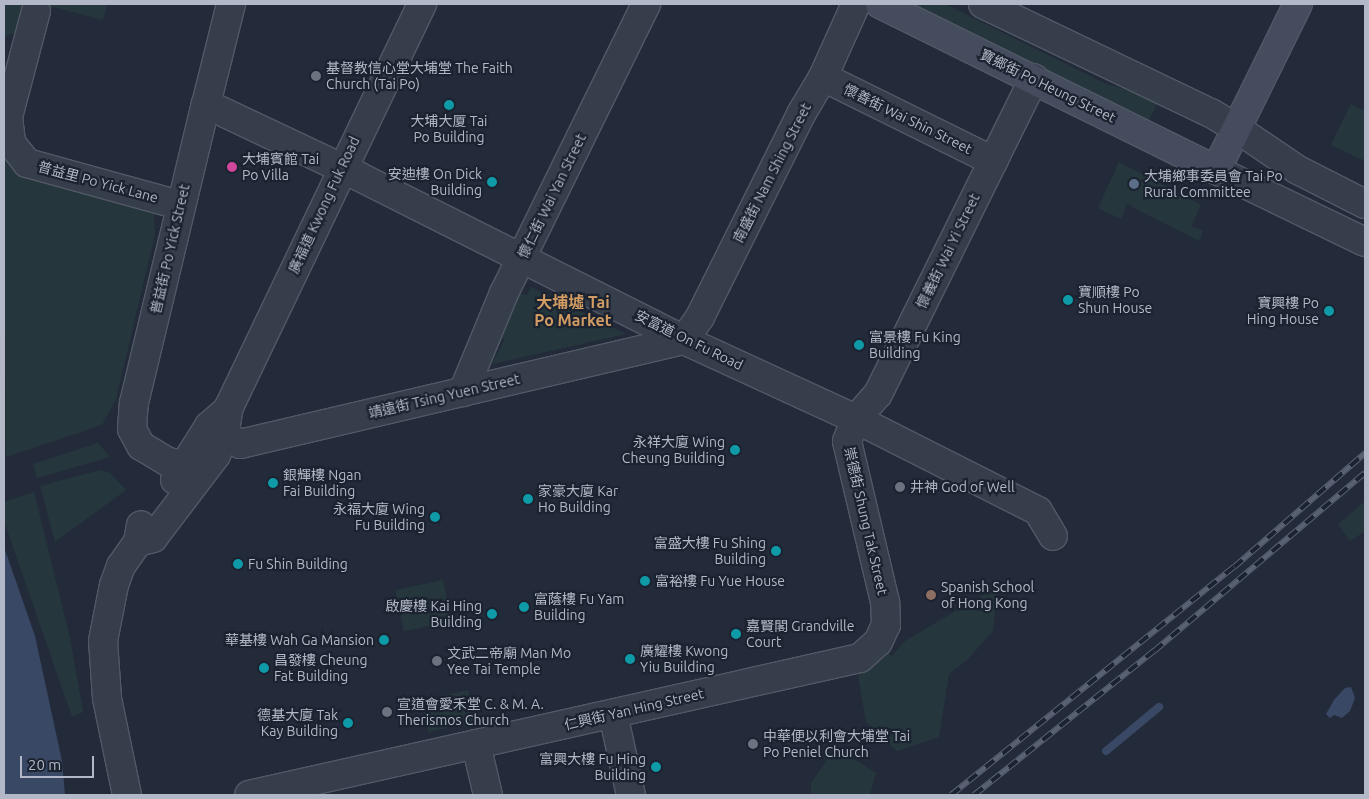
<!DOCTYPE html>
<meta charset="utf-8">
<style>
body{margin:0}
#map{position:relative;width:1369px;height:799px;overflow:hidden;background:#232b3b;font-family:Ubuntu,"Noto Sans TC",sans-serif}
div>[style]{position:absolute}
.green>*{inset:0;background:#25373c;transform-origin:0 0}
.water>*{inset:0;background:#394864}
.stream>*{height:8px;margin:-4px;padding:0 4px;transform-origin:4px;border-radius:4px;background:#394864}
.roads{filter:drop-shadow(1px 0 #525866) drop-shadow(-1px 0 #525866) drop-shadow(0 1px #525866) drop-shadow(0 -1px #525866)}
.minor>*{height:28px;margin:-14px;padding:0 14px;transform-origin:14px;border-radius:14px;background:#373e4b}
.tertiary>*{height:28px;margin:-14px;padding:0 14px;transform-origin:14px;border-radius:14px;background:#373e4b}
.secondary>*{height:28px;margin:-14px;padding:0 14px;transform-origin:14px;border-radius:14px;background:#454c5e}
.rail>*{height:5.5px;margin-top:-2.75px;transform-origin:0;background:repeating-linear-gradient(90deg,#1c2330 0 11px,#596172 0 22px);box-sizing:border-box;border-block:1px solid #596172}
.dots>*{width:14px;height:14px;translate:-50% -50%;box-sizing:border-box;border:2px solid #1c2330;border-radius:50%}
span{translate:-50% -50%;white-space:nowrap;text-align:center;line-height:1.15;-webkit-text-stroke:4.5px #1c2330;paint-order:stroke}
.poi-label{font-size:14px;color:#b2b8c7}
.left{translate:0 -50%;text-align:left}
.right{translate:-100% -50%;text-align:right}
.street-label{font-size:14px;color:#b2b8c7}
.quarter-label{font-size:16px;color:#d19c63;font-weight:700}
.frame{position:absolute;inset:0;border:5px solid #b2b8c7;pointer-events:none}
.scale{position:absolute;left:20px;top:756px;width:74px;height:22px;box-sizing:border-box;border:2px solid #b2b8c7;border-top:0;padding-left:6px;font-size:15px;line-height:18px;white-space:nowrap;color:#b2b8c7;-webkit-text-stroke:4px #1c2330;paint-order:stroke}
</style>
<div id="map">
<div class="green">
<i style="clip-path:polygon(4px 4px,107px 4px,103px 20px,53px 7px,44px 20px,4px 37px)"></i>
<i style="clip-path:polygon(914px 4px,945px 4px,1108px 85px,1161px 97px,1149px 120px)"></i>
<i style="clip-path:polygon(1351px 104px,1365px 111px,1365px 161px,1331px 145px)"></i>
<i style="clip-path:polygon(4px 153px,144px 203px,154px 214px,155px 234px,116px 399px,102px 425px,6px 457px)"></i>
<i style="clip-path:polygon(1119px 162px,1201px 205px,1191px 226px,1203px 231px,1199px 241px,1127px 204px,1121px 219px,1098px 208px)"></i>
<i style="clip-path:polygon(531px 287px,626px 334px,492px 364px,505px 339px,498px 335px,511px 293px,527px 295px)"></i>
<i style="clip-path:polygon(98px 443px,110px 457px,37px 478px,33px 464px)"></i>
<i style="clip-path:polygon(100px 470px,110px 473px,126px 490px,55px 542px,40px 486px)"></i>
<i style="clip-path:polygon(34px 492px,70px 638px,83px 712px,72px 717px,4px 521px,4px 502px)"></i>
<i style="clip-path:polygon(1365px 501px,1365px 531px,1350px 541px,1338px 524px)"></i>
<i style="left:443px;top:580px;width:42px;height:49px;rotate:78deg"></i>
<i style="clip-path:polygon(998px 586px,993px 631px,967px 660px,949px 674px,939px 737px,897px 751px,866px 722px,858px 676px,867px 659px,880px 647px,892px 656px,905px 641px)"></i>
<i style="left:468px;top:690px;width:32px;height:48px;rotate:77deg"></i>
<i style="clip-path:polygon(832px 753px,854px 759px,876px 773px,870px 795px,811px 795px,811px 783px)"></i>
</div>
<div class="water">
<i style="clip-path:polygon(4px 547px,35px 636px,62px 761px,65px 795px,4px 795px)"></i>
<i style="clip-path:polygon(1351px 687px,1355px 698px,1350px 711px,1342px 718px,1334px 715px,1330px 718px,1326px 714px,1334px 700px,1345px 688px)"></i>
</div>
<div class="stream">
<i style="left:1106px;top:751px;width:69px;rotate:-39.7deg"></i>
</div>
<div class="roads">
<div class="minor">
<i style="left:36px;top:11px;width:110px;rotate:104.8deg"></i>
<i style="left:8px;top:117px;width:26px;rotate:83deg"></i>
<i style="left:11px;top:143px;width:26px;rotate:51deg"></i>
<i style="left:27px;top:163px;width:158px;rotate:15.4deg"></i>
<i style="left:823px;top:77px;width:190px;rotate:26.3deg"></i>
<i style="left:1236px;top:128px;width:75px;rotate:34.1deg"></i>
<i style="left:1298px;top:170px;width:75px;rotate:26.9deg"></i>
<i style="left:1216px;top:170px;width:165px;rotate:25.8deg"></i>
<i style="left:463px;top:392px;width:107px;rotate:-67.5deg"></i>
<i style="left:504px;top:293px;width:322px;rotate:-63.8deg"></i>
<i style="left:209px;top:426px;width:36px;rotate:30deg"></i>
<i style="left:240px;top:444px;width:456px;rotate:-13.2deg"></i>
<i style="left:185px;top:465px;width:17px;rotate:-170deg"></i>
<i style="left:168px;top:462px;width:31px;rotate:-149deg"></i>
<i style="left:141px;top:446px;width:19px;rotate:-118deg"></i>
<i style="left:132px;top:429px;width:26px;rotate:-86deg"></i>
<i style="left:134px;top:403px;width:308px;rotate:-76.5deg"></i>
<i style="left:613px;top:714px;width:83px;rotate:77.5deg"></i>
<i style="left:476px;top:744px;width:52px;rotate:76.8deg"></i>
<i style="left:249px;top:795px;width:626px;rotate:-12.64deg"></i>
<i style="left:860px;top:658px;width:24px;rotate:-42deg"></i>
<i style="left:878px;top:642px;width:19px;rotate:-65deg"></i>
<i style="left:886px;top:625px;width:23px;rotate:-92deg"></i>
<i style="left:885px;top:602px;width:165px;rotate:-103.3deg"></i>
<i style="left:847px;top:441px;width:24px;rotate:-68deg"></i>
<i style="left:856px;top:419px;width:204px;rotate:26.8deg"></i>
<i style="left:1038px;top:511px;width:29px;rotate:59deg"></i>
</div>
<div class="tertiary">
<i style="left:231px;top:4px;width:103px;rotate:104deg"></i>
<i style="left:206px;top:104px;width:168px;rotate:25.3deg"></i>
<i style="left:358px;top:176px;width:365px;rotate:26.7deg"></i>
<i style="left:684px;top:340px;width:189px;rotate:24.7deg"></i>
<i style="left:856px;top:419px;width:33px;rotate:-49deg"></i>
<i style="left:878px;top:394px;width:352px;rotate:-63.7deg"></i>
<i style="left:983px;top:4px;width:253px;rotate:25.6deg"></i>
<i style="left:1211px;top:113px;width:29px;rotate:31deg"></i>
<i style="left:684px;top:340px;width:28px;rotate:-55deg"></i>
<i style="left:700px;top:317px;width:227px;rotate:-63.5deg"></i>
<i style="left:801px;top:114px;width:43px;rotate:-59.3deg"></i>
<i style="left:823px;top:77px;width:80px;rotate:-65.7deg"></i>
<i style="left:175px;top:480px;width:64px;rotate:-57.8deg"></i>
<i style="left:209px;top:426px;width:23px;rotate:-41deg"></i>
<i style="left:138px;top:542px;width:16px;rotate:-15deg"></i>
<i style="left:153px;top:538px;width:104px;rotate:-52.8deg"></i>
<i style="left:216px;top:455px;width:20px;rotate:-66deg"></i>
<i style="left:224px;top:437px;width:30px;rotate:-81deg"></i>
<i style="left:229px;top:407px;width:447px;rotate:-64.4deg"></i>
<i style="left:127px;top:795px;width:99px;rotate:-101.7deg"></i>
<i style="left:107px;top:698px;width:57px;rotate:-94deg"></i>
<i style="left:103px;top:641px;width:57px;rotate:-78.9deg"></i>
<i style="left:114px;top:585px;width:20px;rotate:-70deg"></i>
<i style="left:121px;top:566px;width:29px;rotate:-55deg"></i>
<i style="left:138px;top:542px;width:17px;rotate:-80deg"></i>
</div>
<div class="secondary">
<i style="left:880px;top:4px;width:375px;rotate:26.3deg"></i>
<i style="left:1216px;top:170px;width:185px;rotate:-63.7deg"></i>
</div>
</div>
<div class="rail">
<i style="left:951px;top:795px;width:363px;rotate:-38.9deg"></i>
<i style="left:1234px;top:567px;width:174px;rotate:-41deg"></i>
<i style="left:974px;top:795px;width:231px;rotate:-38.7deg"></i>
<i style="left:1154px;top:651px;width:276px;rotate:-40.2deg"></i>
</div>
<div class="dots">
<i style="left:316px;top:76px;background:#6b7280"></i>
<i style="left:449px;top:105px;background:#0f9aa8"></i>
<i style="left:232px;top:167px;background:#d1479c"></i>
<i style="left:492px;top:182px;background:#0f9aa8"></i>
<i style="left:1134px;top:184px;background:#5c6f8a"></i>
<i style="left:1068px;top:300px;background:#0f9aa8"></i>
<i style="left:1329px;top:311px;background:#0f9aa8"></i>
<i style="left:859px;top:345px;background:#0f9aa8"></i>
<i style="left:735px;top:450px;background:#0f9aa8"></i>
<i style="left:273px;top:483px;background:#0f9aa8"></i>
<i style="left:900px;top:487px;background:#6b7280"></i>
<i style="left:528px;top:499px;background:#0f9aa8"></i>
<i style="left:435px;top:517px;background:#0f9aa8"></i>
<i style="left:776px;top:551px;background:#0f9aa8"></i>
<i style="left:238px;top:564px;background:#0f9aa8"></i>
<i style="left:645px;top:581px;background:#0f9aa8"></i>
<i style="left:931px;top:595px;background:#8d6e63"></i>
<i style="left:524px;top:607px;background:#0f9aa8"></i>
<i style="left:492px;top:614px;background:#0f9aa8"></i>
<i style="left:736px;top:634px;background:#0f9aa8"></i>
<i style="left:384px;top:640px;background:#0f9aa8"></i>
<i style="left:630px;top:659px;background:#0f9aa8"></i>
<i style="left:437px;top:661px;background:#6b7280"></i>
<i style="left:264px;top:668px;background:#0f9aa8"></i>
<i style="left:387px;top:712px;background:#6b7280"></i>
<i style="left:348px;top:723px;background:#0f9aa8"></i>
<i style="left:753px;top:744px;background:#6b7280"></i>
<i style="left:656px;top:767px;background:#0f9aa8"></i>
</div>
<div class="poi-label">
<span class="left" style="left:326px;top:76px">基督教信心堂大埔堂 The Faith<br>Church (Tai Po)</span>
<span style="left:449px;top:129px">大埔大厦 Tai<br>Po Building</span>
<span class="left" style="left:242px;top:167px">大埔賓館 Tai<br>Po Villa</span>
<span class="right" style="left:482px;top:182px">安迪樓 On Dick<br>Building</span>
<span class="left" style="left:1144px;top:184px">大埔鄉事委員會 Tai Po<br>Rural Committee</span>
<span class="left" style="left:1078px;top:300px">寶順樓 Po<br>Shun House</span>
<span class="right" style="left:1319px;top:311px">寶興樓 Po<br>Hing House</span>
<span class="left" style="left:869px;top:345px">富景樓 Fu King<br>Building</span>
<span class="right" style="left:725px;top:450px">永祥大廈 Wing<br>Cheung Building</span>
<span class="left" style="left:283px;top:483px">銀輝樓 Ngan<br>Fai Building</span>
<span class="left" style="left:910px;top:487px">井神 God of Well</span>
<span class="left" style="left:538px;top:499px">家豪大廈 Kar<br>Ho Building</span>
<span class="right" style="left:425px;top:517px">永福大廈 Wing<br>Fu Building</span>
<span class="right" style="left:766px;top:551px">富盛大樓 Fu Shing<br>Building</span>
<span class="left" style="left:248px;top:564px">Fu Shin Building</span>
<span class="left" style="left:655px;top:581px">富裕樓 Fu Yue House</span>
<span class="left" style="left:941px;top:595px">Spanish School<br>of Hong Kong</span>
<span class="left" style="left:534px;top:607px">富蔭樓 Fu Yam<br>Building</span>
<span class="right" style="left:482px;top:614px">啟慶樓 Kai Hing<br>Building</span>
<span class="left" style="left:746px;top:634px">嘉賢閣 Grandville<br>Court</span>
<span class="right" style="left:374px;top:640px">華基樓 Wah Ga Mansion</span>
<span class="left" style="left:640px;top:659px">廣耀樓 Kwong<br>Yiu Building</span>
<span class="left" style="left:447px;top:661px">文武二帝廟 Man Mo<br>Yee Tai Temple</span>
<span class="left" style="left:274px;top:668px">昌發樓 Cheung<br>Fat Building</span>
<span class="left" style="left:397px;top:712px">宣道會愛禾堂 C. &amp; M. A.<br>Therismos Church</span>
<span class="right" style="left:338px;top:723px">德基大廈 Tak<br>Kay Building</span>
<span class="left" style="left:763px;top:744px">中華便以利會大埔堂 Tai<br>Po Peniel Church</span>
<span class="right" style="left:646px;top:767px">富興大樓 Fu Hing<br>Building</span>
</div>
<div class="street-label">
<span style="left:1048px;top:86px;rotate:26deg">寶鄉街 Po Heung Street</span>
<span style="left:908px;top:119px;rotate:26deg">懷善街 Wai Shin Street</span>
<span style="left:772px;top:173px;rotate:-63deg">南盛街 Nam Shing Street</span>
<span style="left:98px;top:182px;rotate:15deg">普益里 Po Yick Lane</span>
<span style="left:552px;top:196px;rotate:-64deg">懷仁街 Wai Yan Street</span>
<span style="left:324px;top:205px;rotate:-65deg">廣福道 Kwong Fuk Road</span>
<span style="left:170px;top:249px;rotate:-77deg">普益街 Po Yick Street</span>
<span style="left:948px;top:251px;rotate:-64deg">懷義街 Wai Yi Street</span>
<span style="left:689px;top:340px;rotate:26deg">安富道 On Fu Road</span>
<span style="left:444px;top:396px;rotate:-13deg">靖遠街 Tsing Yuen Street</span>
<span style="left:866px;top:521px;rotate:77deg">崇德街 Shung Tak Street</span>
<span style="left:634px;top:709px;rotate:-13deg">仁興街 Yan Hing Street</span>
</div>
<div class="quarter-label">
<span style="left:573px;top:311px">大埔墟 Tai<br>Po Market</span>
</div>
<div class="frame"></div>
<div class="scale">20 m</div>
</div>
